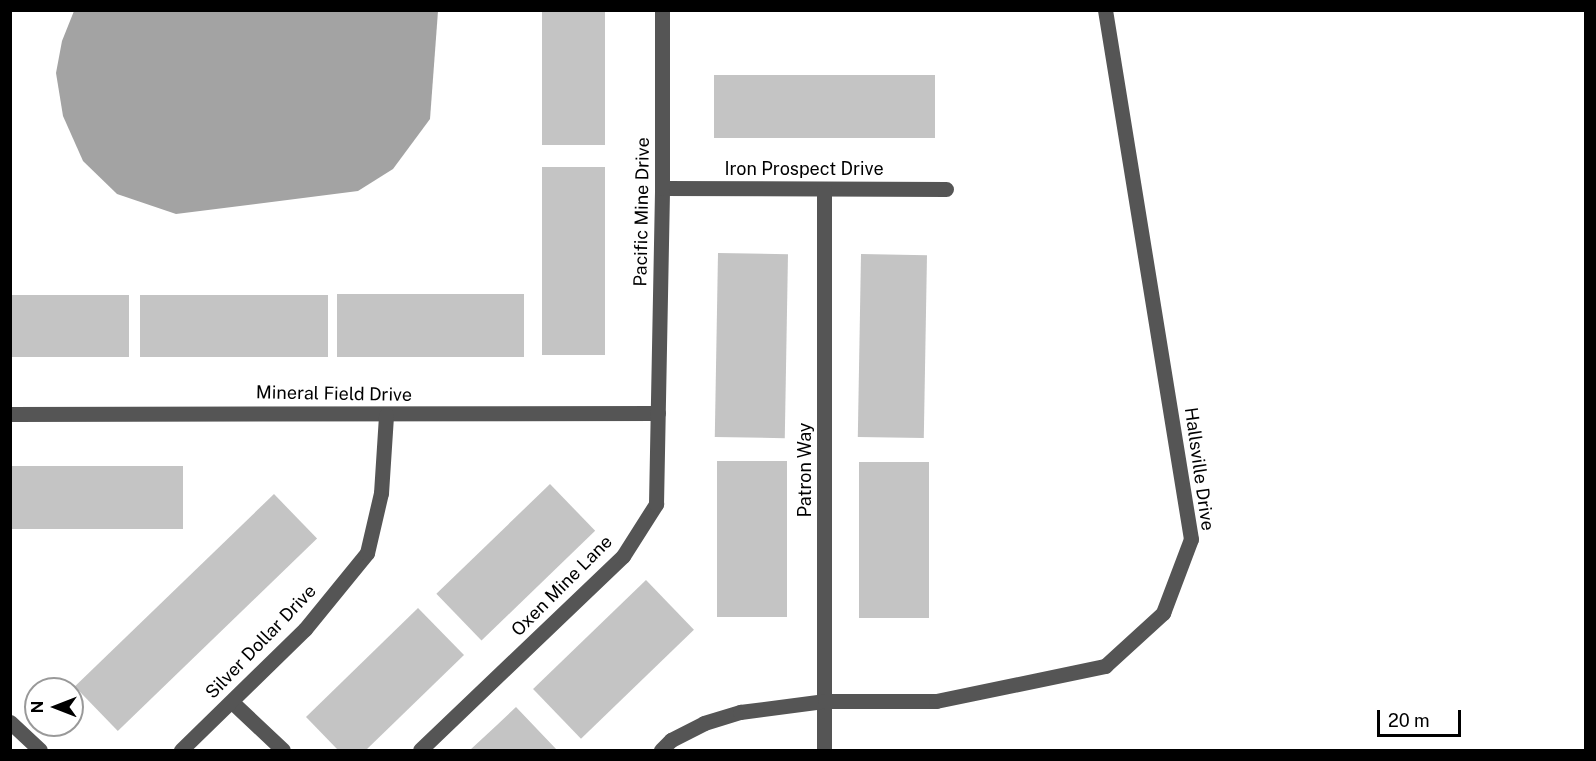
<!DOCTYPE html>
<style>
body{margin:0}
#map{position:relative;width:1596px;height:761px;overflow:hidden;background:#fff;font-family:"Public Sans",sans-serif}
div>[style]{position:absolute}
.water>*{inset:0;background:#a3a3a3}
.building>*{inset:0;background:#c4c4c4;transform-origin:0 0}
.minor>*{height:15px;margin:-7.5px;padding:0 7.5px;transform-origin:7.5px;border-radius:7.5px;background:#555}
span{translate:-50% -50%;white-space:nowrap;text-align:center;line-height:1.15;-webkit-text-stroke:4.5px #fff;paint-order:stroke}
.street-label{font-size:18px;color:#000}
.frame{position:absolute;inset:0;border:12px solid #000;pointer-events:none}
.north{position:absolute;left:24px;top:677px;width:60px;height:60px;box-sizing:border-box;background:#fff;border:2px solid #999;border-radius:50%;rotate:270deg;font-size:16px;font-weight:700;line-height:24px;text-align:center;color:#000}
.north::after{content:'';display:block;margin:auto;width:21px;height:27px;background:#000;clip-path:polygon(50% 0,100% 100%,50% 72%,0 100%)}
.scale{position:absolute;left:1377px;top:710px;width:84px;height:27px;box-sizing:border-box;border:3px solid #000;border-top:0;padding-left:8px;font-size:18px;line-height:21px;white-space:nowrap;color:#000;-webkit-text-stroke:4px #fff;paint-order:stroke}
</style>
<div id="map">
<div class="water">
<i style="clip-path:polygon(74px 11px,438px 11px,430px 119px,393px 169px,358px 191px,176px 214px,117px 194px,83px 161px,63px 116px,56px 73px,62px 41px)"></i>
</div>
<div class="building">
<i style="left:542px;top:10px;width:63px;height:135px"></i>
<i style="left:714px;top:75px;width:221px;height:63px"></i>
<i style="left:542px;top:167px;width:63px;height:188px"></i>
<i style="left:718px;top:253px;width:70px;height:184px;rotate:1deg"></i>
<i style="left:861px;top:254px;width:66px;height:183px;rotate:1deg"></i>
<i style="left:337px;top:294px;width:187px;height:63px"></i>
<i style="left:10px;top:295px;width:119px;height:62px"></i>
<i style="left:140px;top:295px;width:188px;height:62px"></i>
<i style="left:717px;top:461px;width:70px;height:156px"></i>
<i style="left:859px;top:462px;width:70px;height:156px"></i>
<i style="left:10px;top:466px;width:173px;height:63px"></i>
<i style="left:550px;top:484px;width:65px;height:158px;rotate:46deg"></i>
<i style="left:274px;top:494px;width:62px;height:277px;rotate:46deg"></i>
<i style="left:646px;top:580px;width:69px;height:157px;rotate:46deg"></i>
<i style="clip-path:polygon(418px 608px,464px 655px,366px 750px,338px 750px,306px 717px)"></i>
<i style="clip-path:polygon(516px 707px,557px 750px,470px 750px,497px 725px)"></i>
</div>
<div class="minor">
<i style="left:662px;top:188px;width:284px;rotate:0.2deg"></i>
<i style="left:824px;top:189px;width:561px;rotate:90deg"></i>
<i style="left:10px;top:414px;width:648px;rotate:-0.09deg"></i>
<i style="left:232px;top:702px;width:70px;rotate:43.3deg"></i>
<i style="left:10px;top:722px;width:41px;rotate:43deg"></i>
<i style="left:181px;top:750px;width:173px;rotate:-44.3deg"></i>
<i style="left:305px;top:629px;width:98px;rotate:-50.8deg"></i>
<i style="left:367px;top:553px;width:62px;rotate:-76.9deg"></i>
<i style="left:381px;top:493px;width:78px;rotate:-86.3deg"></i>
<i style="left:420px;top:750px;width:281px;rotate:-43.7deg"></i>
<i style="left:623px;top:556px;width:62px;rotate:-57.6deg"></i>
<i style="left:656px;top:504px;width:316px;rotate:-88.9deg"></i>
<i style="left:662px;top:188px;width:178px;rotate:-90deg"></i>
<i style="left:661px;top:750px;width:14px;rotate:-45deg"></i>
<i style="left:671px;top:740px;width:37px;rotate:-27deg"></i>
<i style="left:704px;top:723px;width:38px;rotate:-17deg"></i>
<i style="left:740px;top:712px;width:86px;rotate:-7.4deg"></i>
<i style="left:825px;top:701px;width:111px"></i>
<i style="left:936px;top:701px;width:173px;rotate:-11.7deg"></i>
<i style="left:1105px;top:666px;width:79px;rotate:-42.4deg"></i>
<i style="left:1163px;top:613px;width:79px;rotate:-69.3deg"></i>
<i style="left:1191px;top:539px;width:536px;rotate:-99.23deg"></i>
</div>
<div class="street-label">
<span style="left:804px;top:169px">Iron Prospect Drive</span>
<span style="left:642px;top:212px;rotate:-89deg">Pacific Mine Drive</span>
<span style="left:334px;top:394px;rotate:1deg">Mineral Field Drive</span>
<span style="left:1199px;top:469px;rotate:82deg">Hallsville Drive</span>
<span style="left:805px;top:470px;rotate:-90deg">Patron Way</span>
<span style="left:562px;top:586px;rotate:-45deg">Oxen Mine Lane</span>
<span style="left:261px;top:642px;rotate:-46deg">Silver Dollar Drive</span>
</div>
<div class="frame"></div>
<div class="north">N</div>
<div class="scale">20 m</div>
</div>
